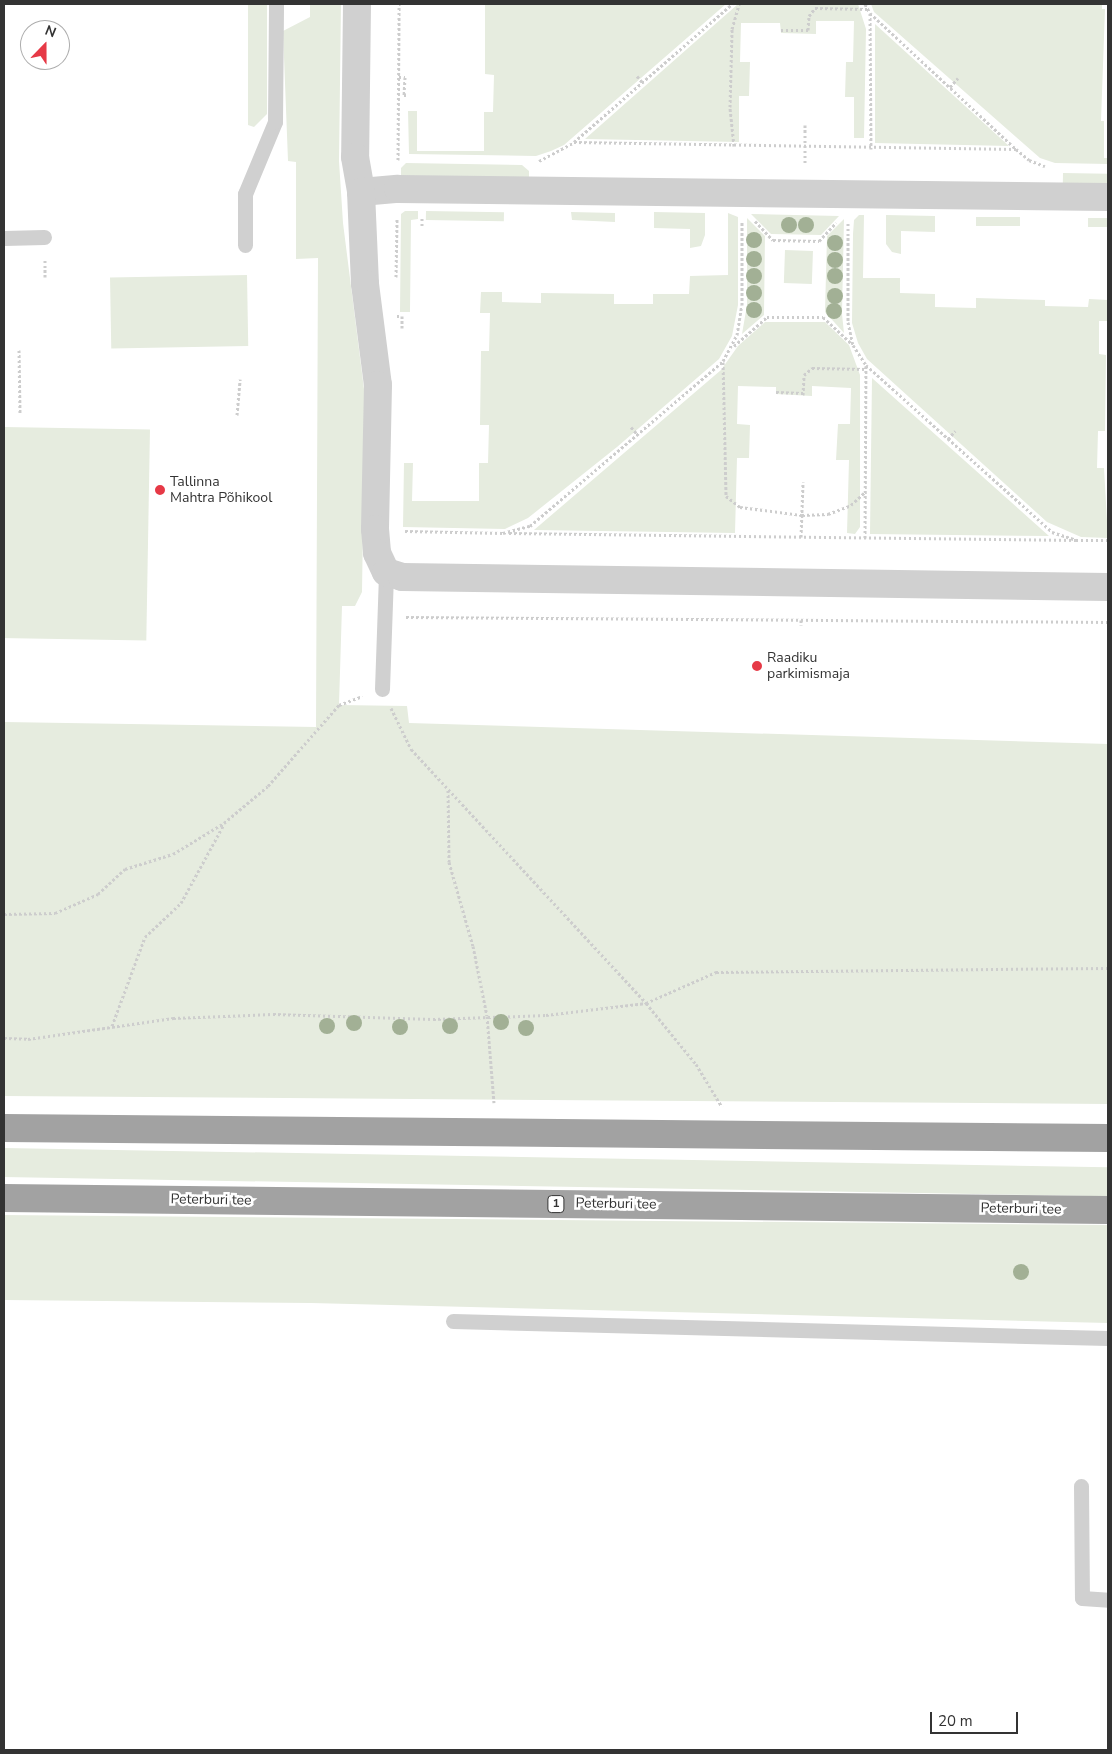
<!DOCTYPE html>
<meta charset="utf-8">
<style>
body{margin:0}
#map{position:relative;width:1112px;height:1754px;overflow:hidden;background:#fff;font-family:"Nunito Sans",sans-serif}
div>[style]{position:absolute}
.green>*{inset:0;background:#e6ecdf;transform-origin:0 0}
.path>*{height:3px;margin-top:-1.5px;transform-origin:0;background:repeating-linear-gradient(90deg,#cdcdcd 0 2.5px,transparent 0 5px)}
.service>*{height:15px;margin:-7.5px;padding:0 7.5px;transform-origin:7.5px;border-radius:7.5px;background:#d0d0d0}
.minor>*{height:28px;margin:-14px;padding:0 14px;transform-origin:14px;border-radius:14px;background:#d0d0d0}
.trunk>*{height:28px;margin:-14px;padding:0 14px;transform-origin:14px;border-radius:14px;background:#a2a2a2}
.trees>*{width:16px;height:16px;margin:-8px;border-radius:50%;background:#a2b095}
.dots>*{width:14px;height:14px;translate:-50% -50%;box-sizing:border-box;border:2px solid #fff;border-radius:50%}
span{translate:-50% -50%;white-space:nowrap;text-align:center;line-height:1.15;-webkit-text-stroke:5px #fff;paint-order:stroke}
.shield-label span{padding:1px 4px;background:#fff;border:1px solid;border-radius:4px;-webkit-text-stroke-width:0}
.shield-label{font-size:12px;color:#333;font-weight:700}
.poi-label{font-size:14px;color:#333}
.left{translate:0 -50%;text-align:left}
.street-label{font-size:14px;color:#333}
.frame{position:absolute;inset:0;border:5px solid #333;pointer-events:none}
.north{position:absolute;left:20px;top:20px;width:50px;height:50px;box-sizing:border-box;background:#fff;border:1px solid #adadad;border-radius:50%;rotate:22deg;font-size:14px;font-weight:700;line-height:20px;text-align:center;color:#333}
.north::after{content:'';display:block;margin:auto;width:18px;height:22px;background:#e63946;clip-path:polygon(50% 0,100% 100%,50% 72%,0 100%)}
.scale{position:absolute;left:930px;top:1712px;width:88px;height:22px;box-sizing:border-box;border:2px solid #333;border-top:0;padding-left:6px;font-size:15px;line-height:18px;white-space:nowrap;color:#333;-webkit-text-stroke:4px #fff;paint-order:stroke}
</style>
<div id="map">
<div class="green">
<i style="clip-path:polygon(248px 4px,267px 4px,267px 114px,254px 127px,248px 125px)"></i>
<i style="clip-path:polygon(310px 4px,341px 4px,339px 161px,343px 223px,365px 397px,362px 592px,355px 606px,342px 606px,339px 705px,407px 706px,409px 723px,1108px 744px,1108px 1104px,4px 1096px,4px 722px,316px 727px,318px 258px,296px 259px,296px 162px,288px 161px,283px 31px,310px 17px)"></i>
<i style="clip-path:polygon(485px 4px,726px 4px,564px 145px,551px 151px,536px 156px,409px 154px,408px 111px,417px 111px,417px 151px,484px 151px,484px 112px,493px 112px,494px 75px,485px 74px)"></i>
<i style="clip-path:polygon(738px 4px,858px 4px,866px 29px,864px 138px,854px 138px,854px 97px,845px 97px,846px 62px,853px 62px,854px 21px,816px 21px,816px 34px,781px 33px,780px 23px,741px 23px,740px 62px,750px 62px,749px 96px,739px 96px,739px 142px,585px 139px)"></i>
<i style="clip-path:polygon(871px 4px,1102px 4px,1102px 9px,1105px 9px,1101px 121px,1104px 121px,1104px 158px,1108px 158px,1108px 164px,1055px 163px,1040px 158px,874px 12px)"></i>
<i style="clip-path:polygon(875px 24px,1009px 146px,875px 143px)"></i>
<i style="clip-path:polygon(406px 163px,522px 165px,529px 171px,529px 178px,401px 177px,401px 168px)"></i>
<i style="left:1063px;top:173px;width:45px;height:12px;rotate:1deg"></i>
<i style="clip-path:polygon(405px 211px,418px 211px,418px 219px,411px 220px,410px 312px,400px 312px,401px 214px)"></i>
<i style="left:426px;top:211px;width:78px;height:9px;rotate:1deg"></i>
<i style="clip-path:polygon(571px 212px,615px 213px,615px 222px,572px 220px)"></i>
<i style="clip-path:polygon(654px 212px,705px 213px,705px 235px,701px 246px,690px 248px,690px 229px,654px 228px)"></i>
<i style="clip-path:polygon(728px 213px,738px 217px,738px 305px,732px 336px,719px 359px,617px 447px,528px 518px,505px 529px,403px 527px,404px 463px,413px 463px,412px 501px,479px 501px,479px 463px,488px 463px,489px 425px,480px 425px,481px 351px,489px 351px,490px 313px,480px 313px,481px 292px,502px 292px,502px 302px,541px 303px,541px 293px,614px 294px,614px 304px,653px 304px,653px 294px,689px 294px,690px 276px,728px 275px)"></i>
<i style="clip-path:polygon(751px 214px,839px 216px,821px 235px,771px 234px)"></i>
<i style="clip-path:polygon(859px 215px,864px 215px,863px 278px,900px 278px,900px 293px,935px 294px,935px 307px,976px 308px,976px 298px,1045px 300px,1045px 306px,1088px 307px,1089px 299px,1108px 300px,1108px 321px,1099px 321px,1099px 354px,1106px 355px,1105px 431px,1098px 431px,1097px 468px,1104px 468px,1108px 538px,1081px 537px,1047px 522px,867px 359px,858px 343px,852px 323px,853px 234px,854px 220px)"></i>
<i style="clip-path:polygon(886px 215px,935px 216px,935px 232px,901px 231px,901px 254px,892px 252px,886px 244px)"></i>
<i style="left:976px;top:217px;width:44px;height:9px"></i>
<i style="clip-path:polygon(747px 218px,765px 236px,764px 315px,742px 334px,747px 305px)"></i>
<i style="left:1088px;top:218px;width:20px;height:9px"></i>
<i style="clip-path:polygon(844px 219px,842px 314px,844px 333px,825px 312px,827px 236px)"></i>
<i style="left:785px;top:250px;width:28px;height:33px;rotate:2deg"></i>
<i style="left:247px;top:275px;width:71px;height:137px;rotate:89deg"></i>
<i style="clip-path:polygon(765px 322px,825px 322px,849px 345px,860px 375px,860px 527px,855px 534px,847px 533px,849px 460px,836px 460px,838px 424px,850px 424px,851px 388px,812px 386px,812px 396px,776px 394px,776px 387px,738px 386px,737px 424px,750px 425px,749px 458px,737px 458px,735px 533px,534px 530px,721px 370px,738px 346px)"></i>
<i style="clip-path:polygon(872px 378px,1049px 536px,870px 534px)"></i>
<i style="left:4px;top:427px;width:146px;height:211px;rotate:1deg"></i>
<i style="left:4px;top:1148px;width:1104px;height:29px;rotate:1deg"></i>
<i style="clip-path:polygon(4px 1215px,1108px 1225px,1108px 1323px,311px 1303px,4px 1300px)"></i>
</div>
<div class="path">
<i style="left:865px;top:4px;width:10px;rotate:61deg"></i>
<i style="left:870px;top:13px;width:200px;rotate:43deg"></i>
<i style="left:1016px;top:149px;width:17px;rotate:40deg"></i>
<i style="left:1029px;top:160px;width:17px;rotate:21deg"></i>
<i style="left:870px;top:13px;width:136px;rotate:89.6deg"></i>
<i style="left:781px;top:30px;width:27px"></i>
<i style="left:808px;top:30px;width:14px;rotate:-86deg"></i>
<i style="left:809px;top:16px;width:10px;rotate:-53deg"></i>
<i style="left:815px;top:8px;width:52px;rotate:1.1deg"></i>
<i style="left:637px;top:76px;width:8px;rotate:50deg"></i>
<i style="left:399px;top:77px;width:6px"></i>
<i style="left:405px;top:77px;width:18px;rotate:93deg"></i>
<i style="left:404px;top:95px;width:4px"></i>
<i style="left:950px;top:87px;width:12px;rotate:-48deg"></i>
<i style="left:805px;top:125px;width:39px;rotate:90deg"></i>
<i style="left:574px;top:142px;width:442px;rotate:0.9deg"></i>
<i style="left:734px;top:146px;width:39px;rotate:-96deg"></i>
<i style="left:730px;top:107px;width:78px;rotate:-88.5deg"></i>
<i style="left:732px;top:29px;width:26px;rotate:-74deg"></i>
<i style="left:398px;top:160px;width:156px;rotate:-89.6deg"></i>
<i style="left:539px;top:161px;width:40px;rotate:-28deg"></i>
<i style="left:574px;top:142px;width:210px;rotate:-41.1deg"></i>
<i style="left:755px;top:221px;width:26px;rotate:47deg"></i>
<i style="left:773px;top:240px;width:46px;rotate:1.2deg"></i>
<i style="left:819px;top:241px;width:25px;rotate:-47deg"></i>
<i style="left:848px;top:223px;width:99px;rotate:90deg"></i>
<i style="left:848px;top:322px;width:24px;rotate:78deg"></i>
<i style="left:853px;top:345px;width:24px;rotate:57deg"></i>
<i style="left:866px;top:365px;width:250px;rotate:41.9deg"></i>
<i style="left:1052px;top:532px;width:25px;rotate:18deg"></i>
<i style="left:1076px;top:540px;width:32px"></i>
<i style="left:422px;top:226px;width:9px;rotate:-90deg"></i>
<i style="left:45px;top:260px;width:17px;rotate:90deg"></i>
<i style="left:396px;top:277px;width:59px;rotate:-89deg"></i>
<i style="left:397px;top:316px;width:5px"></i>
<i style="left:402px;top:316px;width:12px;rotate:90deg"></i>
<i style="left:734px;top:346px;width:44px;rotate:-41.3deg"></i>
<i style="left:767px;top:317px;width:56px"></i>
<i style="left:823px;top:317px;width:38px;rotate:43deg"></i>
<i style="left:19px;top:350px;width:63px;rotate:89.1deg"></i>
<i style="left:723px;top:362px;width:134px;rotate:88.7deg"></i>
<i style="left:726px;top:496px;width:18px;rotate:38deg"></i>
<i style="left:740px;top:507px;width:63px;rotate:7.4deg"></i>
<i style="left:802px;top:515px;width:26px;rotate:-2deg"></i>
<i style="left:828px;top:514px;width:25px;rotate:-21deg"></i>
<i style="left:851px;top:505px;width:19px;rotate:-43deg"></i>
<i style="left:776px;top:392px;width:27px;rotate:2deg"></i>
<i style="left:803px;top:395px;width:20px;rotate:-87deg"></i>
<i style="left:804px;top:375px;width:11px;rotate:-41deg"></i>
<i style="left:812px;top:368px;width:54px;rotate:1.1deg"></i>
<i style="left:237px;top:415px;width:36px;rotate:-85deg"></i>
<i style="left:631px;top:427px;width:11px;rotate:49deg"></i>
<i style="left:948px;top:439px;width:11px;rotate:-49deg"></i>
<i style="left:405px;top:531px;width:98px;rotate:1.2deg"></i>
<i style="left:503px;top:533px;width:28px;rotate:-15deg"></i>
<i style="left:530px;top:526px;width:254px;rotate:-40.5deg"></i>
<i style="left:723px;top:361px;width:30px;rotate:-62deg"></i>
<i style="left:737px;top:335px;width:30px;rotate:-81deg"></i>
<i style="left:742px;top:305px;width:83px;rotate:-90deg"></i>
<i style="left:509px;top:533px;width:567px;rotate:0.71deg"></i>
<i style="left:801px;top:537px;width:55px;rotate:-87.9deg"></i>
<i style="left:865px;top:538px;width:172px;rotate:-89.7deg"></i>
<i style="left:406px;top:617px;width:702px;rotate:0.41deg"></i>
<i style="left:801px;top:620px;width:5px;rotate:90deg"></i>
<i style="left:391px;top:708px;width:46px;rotate:64deg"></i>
<i style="left:411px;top:749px;width:346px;rotate:47.2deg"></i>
<i style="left:646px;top:1003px;width:79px;rotate:50.7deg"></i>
<i style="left:696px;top:1064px;width:50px;rotate:58.8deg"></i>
<i style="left:448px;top:790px;width:72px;rotate:89.2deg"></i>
<i style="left:449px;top:862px;width:87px;rotate:74.1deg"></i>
<i style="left:473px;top:946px;width:71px;rotate:78.7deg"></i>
<i style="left:487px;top:1016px;width:87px;rotate:85.4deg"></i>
<i style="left:4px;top:914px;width:51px;rotate:-1.1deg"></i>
<i style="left:55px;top:913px;width:47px;rotate:-23.8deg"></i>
<i style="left:98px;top:894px;width:37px;rotate:-43deg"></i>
<i style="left:125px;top:869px;width:50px;rotate:-17.4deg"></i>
<i style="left:173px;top:854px;width:60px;rotate:-31.3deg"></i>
<i style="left:224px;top:823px;width:57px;rotate:-40.1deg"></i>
<i style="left:268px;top:786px;width:108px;rotate:-48.8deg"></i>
<i style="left:339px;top:705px;width:25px;rotate:-21deg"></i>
<i style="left:112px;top:1026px;width:95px;rotate:-69.7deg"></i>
<i style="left:145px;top:937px;width:50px;rotate:-43.4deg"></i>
<i style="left:181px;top:903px;width:90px;rotate:-61.4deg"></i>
<i style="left:4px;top:1038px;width:24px;rotate:2deg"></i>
<i style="left:28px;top:1039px;width:147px;rotate:-8.2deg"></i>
<i style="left:173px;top:1018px;width:100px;rotate:-2.3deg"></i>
<i style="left:273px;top:1014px;width:160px;rotate:1.8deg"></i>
<i style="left:433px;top:1019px;width:113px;rotate:-2deg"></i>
<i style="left:546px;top:1015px;width:101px;rotate:-6.8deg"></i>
<i style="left:646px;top:1003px;width:77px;rotate:-23.9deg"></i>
<i style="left:716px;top:972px;width:392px;rotate:-0.6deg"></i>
</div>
<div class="service">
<i style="left:4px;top:238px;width:40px;rotate:-1.4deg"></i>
<i style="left:245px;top:245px;width:51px;rotate:-90deg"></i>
<i style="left:245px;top:194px;width:78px;rotate:-67.4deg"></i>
<i style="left:275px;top:122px;width:118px;rotate:-89.5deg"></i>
<i style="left:382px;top:689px;width:117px;rotate:-88deg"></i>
<i style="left:453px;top:1321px;width:655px;rotate:1.49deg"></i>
<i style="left:1081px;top:1486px;width:112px;rotate:89.5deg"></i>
<i style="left:1082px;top:1598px;width:26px;rotate:4deg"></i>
</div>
<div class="minor">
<i style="left:357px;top:4px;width:153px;rotate:90.7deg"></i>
<i style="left:355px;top:157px;width:36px;rotate:80deg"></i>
<i style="left:361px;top:192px;width:37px;rotate:-5deg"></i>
<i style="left:398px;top:189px;width:710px;rotate:0.65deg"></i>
<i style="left:361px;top:192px;width:92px;rotate:87.5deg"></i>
<i style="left:365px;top:284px;width:102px;rotate:82.7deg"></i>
<i style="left:378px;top:385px;width:144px;rotate:91.2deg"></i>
<i style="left:375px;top:529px;width:24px;rotate:85deg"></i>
<i style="left:377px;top:553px;width:21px;rotate:65deg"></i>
<i style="left:386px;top:572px;width:17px;rotate:17deg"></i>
<i style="left:402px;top:577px;width:706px;rotate:0.81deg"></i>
</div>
<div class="trunk">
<i style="left:4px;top:1128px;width:1104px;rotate:0.52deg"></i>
<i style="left:4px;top:1198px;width:1104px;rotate:0.62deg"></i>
</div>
<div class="trees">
<i style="left:789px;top:225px"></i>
<i style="left:806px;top:225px"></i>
<i style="left:754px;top:240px"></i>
<i style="left:835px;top:243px"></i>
<i style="left:754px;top:259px"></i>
<i style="left:835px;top:260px"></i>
<i style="left:754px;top:276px"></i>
<i style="left:835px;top:276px"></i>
<i style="left:754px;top:293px"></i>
<i style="left:835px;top:296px"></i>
<i style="left:754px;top:310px"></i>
<i style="left:834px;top:311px"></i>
<i style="left:501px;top:1022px"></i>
<i style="left:354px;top:1023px"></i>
<i style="left:327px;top:1026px"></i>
<i style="left:450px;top:1026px"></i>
<i style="left:400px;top:1027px"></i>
<i style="left:526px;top:1028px"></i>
<i style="left:1021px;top:1272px"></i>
</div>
<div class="dots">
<i style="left:160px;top:490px;background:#e63946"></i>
<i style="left:757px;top:666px;background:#e63946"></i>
</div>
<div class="shield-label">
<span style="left:556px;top:1204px">1</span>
</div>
<div class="poi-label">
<span class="left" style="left:170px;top:490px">Tallinna<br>Mahtra Põhikool</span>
<span class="left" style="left:767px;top:666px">Raadiku<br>parkimismaja</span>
</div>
<div class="street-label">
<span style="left:211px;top:1200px;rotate:1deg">Peterburi tee</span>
<span style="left:616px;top:1204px;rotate:1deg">Peterburi tee</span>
<span style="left:1021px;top:1209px;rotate:1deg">Peterburi tee</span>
</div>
<div class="frame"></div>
<div class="north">N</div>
<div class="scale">20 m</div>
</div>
